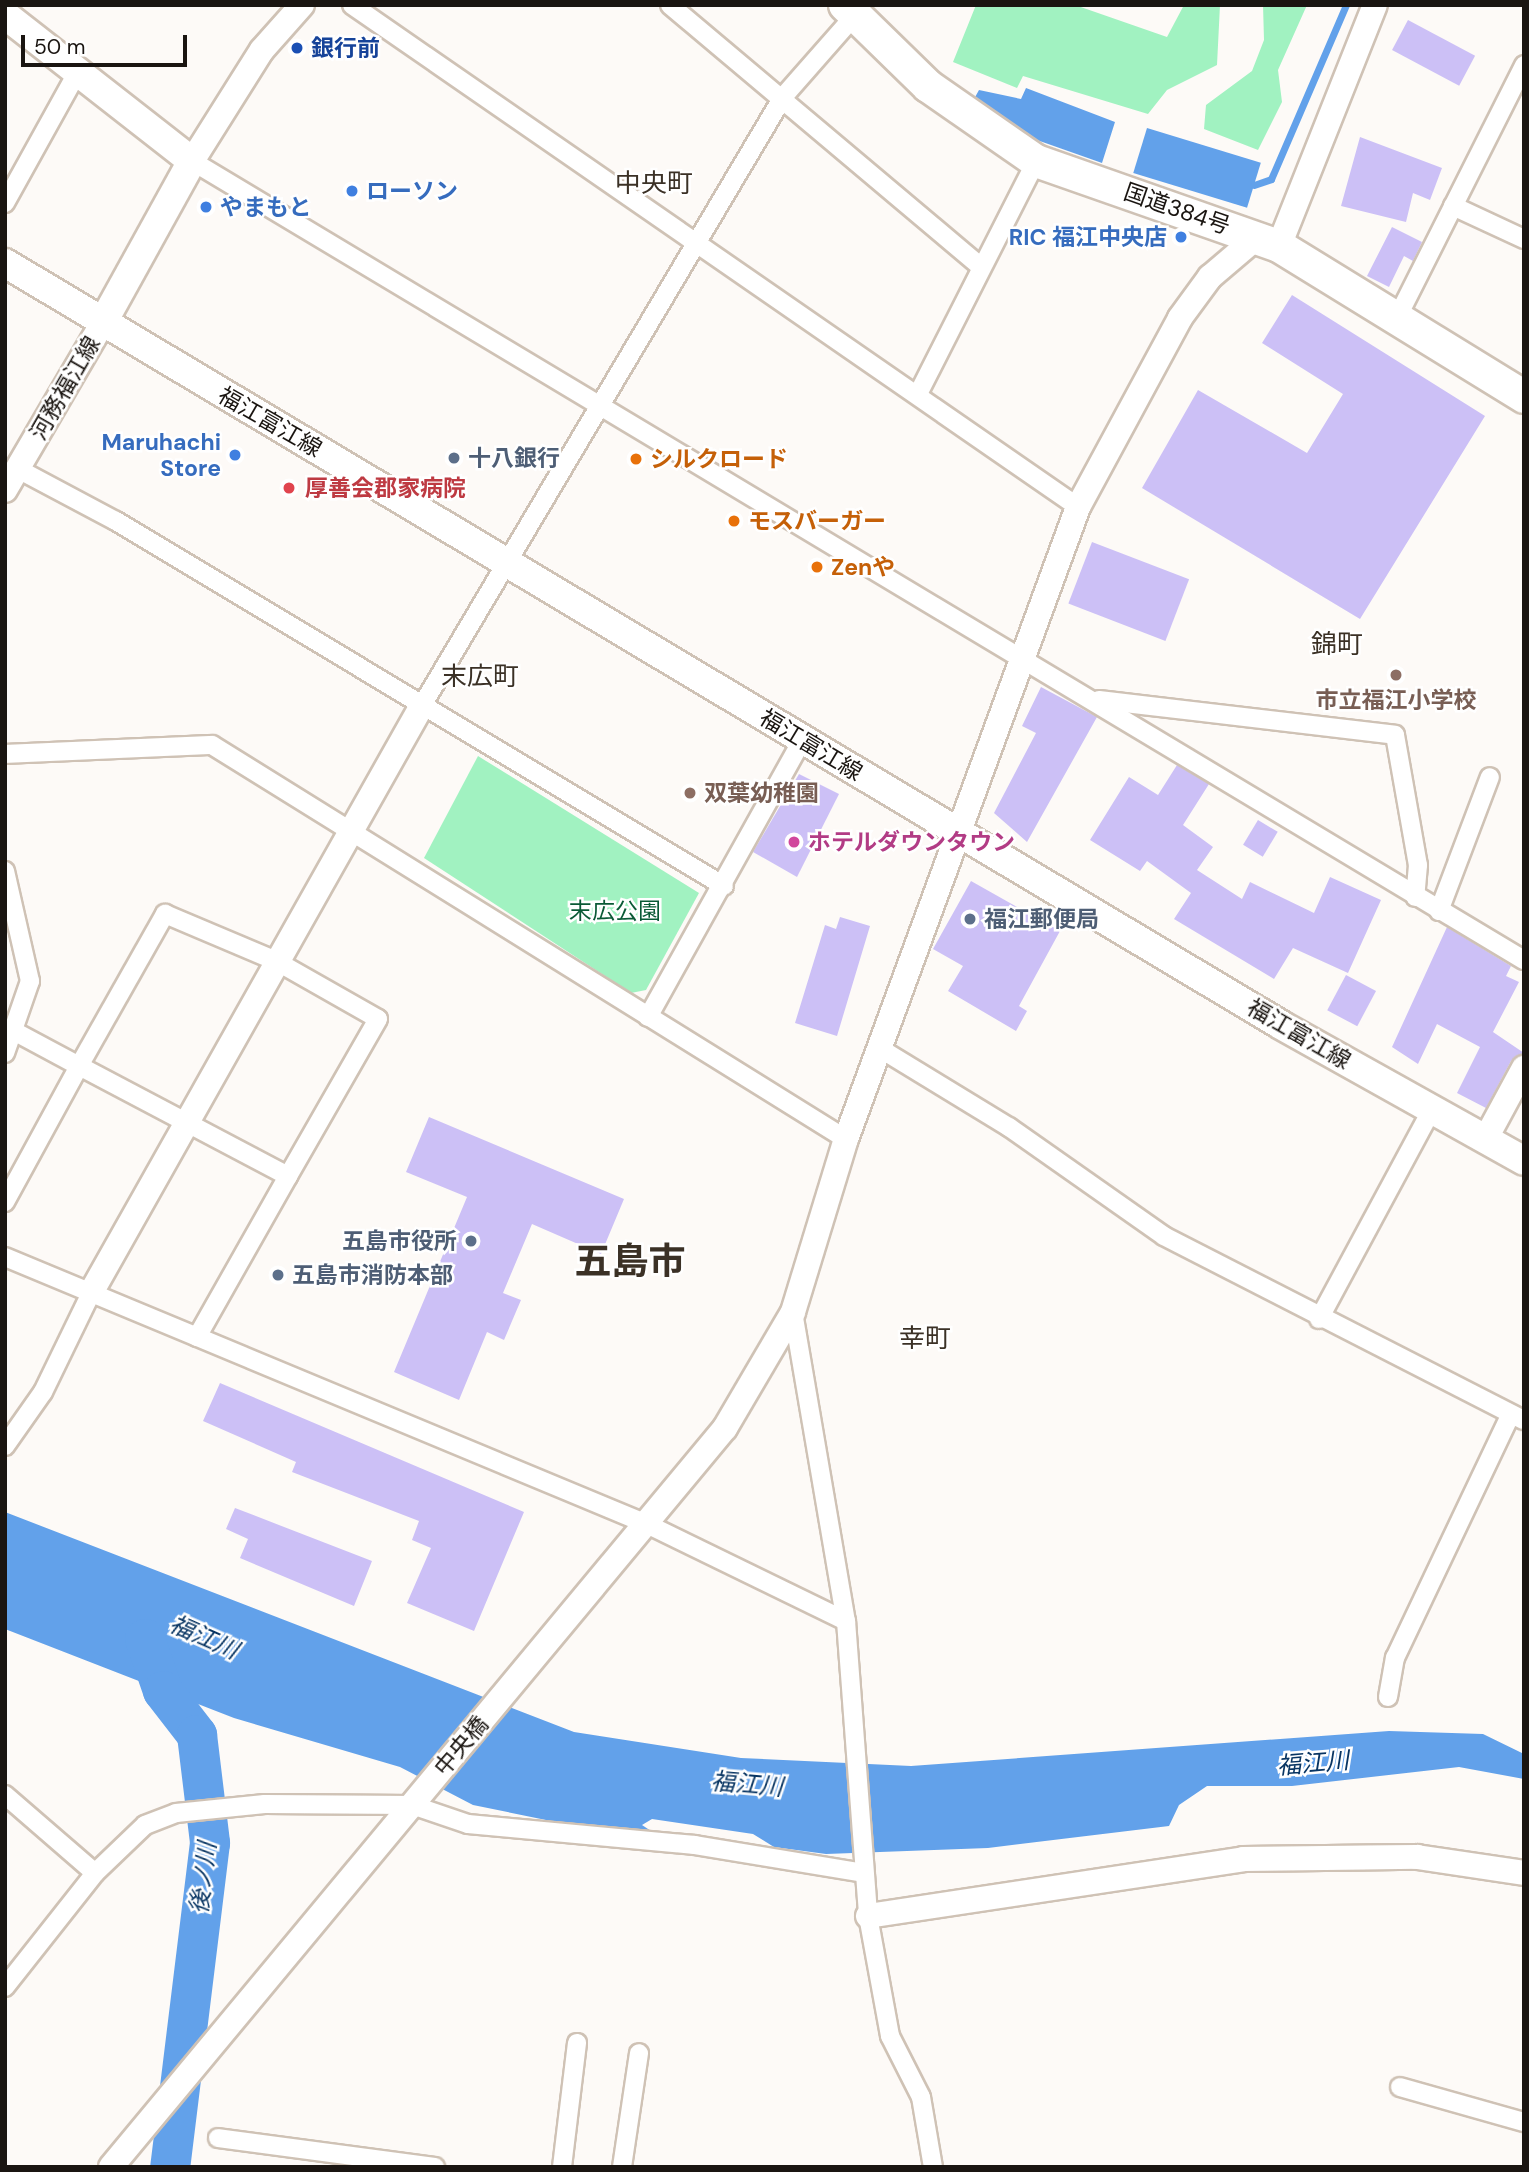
<!DOCTYPE html>
<meta charset="utf-8">
<style>
body{margin:0}
#map{position:relative;width:1529px;height:2172px;overflow:hidden;background:#fdfaf7;font-family:"DM Sans","Noto Sans JP",sans-serif}
div>[style]{position:absolute}
.green>*{inset:0;background:#a1f2c1}
.water>*{inset:0;background:#62a1ea;transform-origin:0 0}
.stream>*{height:7px;margin:-3.5px;padding:0 3.5px;transform-origin:3.5px;border-radius:3.5px;background:#62a1ea}
.river>*{height:40px;margin:-20px;padding:0 20px;transform-origin:20px;border-radius:20px;background:#62a1ea}
.building>*{inset:0;background:#ccc0f6;transform-origin:0 0}
.roads{filter:drop-shadow(2px 0 #cfc2b5) drop-shadow(-2px 0 #cfc2b5) drop-shadow(0 2px #cfc2b5) drop-shadow(0 -2px #cfc2b5)}
.street>*{height:18px;margin:-9px;padding:0 9px;transform-origin:9px;border-radius:9px;background:#fff}
.secondary>*{height:24px;margin:-12px;padding:0 12px;transform-origin:12px;border-radius:12px;background:#fff}
.primary>*{height:28px;margin:-14px;padding:0 14px;transform-origin:14px;border-radius:14px;background:#fff}
.highway>*{height:32px;margin:-16px;padding:0 16px;transform-origin:16px;border-radius:16px;background:#fff}
.dots>*{width:19px;height:19px;translate:-50% -50%;box-sizing:border-box;border:4px solid #fff;border-radius:50%}
span{translate:-50% -50%;white-space:nowrap;text-align:center;line-height:1.15;-webkit-text-stroke:5px #fff;paint-order:stroke}
.transit-label{font-size:23px;color:#164399;font-weight:700}
.left{translate:0 -50%;text-align:left}
.shop-label{font-size:23px;color:#366cbe;font-weight:700}
.right{translate:-100% -50%;text-align:right}
.street-label{font-size:23px;color:#1a1511}
.service-label{font-size:23px;color:#4e5e75;font-weight:700}
.food-label{font-size:23px;color:#c56008;font-weight:700}
.health-label{font-size:23px;color:#be3a42;font-weight:700}
.education-label{font-size:23px;color:#785e54;font-weight:700}
.hotel-label{font-size:23px;color:#b23c85;font-weight:700}
.park-label{font-size:23px;color:#0a5a36}
.water-label{font-size:24px;color:#083563;font-style:italic}
.quarter-label{font-size:26px;color:#3b3126}
.town-label{font-size:37px;color:#3b3126;font-weight:700}
.frame{position:absolute;inset:0;border:7px solid #1a1511;pointer-events:none}
.scale{position:absolute;left:21px;top:35px;width:166px;height:32px;box-sizing:border-box;border:4px solid #1a1511;border-top:0;padding-left:9px;font-size:21px;line-height:24px;white-space:nowrap;color:#1a1511;-webkit-text-stroke:5px #fff;paint-order:stroke}
</style>
<div id="map">
<div class="green">
<i style="clip-path:polygon(976px 5px,1075px 5px,1167px 37px,1184px 5px,1220px 5px,1217px 65px,1167px 90px,1148px 114px,1023px 76px,1017px 88px,953px 62px)"></i>
<i style="clip-path:polygon(1263px 5px,1307px 5px,1278px 70px,1282px 102px,1258px 150px,1204px 129px,1206px 105px,1252px 71px,1264px 40px)"></i>
<i style="clip-path:polygon(478px 756px,699px 893px,646px 990px,631px 993px,424px 858px)"></i>
</div>
<div class="water">
<i style="clip-path:polygon(1026px 88px,1115px 122px,1102px 163px,1017px 133px,974px 99px,979px 90px,1021px 99px)"></i>
<i style="left:1147px;top:128px;width:119px;height:47px;rotate:17deg"></i>
<i style="clip-path:polygon(5px 1512px,574px 1732px,741px 1758px,911px 1766px,1389px 1731px,1483px 1734px,1524px 1754px,1524px 1779px,1459px 1767px,1292px 1786px,1207px 1786px,1179px 1805px,1169px 1826px,988px 1848px,826px 1854px,774px 1847px,753px 1834px,652px 1819px,642px 1825px,654px 1833px,590px 1829px,473px 1805px,400px 1767px,234px 1718px,5px 1629px)"></i>
</div>
<div class="stream">
<i style="left:1254px;top:185px;width:18px;rotate:-19deg"></i>
<i style="left:1271px;top:179px;width:189px;rotate:-66.7deg"></i>
</div>
<div class="river">
<i style="left:145px;top:1639px;width:55px;rotate:70.9deg"></i>
<i style="left:163px;top:1691px;width:56px;rotate:52.3deg"></i>
<i style="left:197px;top:1735px;width:109px;rotate:83.1deg"></i>
<i style="left:210px;top:1843px;width:326px;rotate:97deg"></i>
</div>
<div class="building">
<i style="left:1408px;top:20px;width:76px;height:34px;rotate:28deg"></i>
<i style="clip-path:polygon(1360px 137px,1442px 168px,1430px 200px,1413px 193px,1406px 222px,1341px 206px)"></i>
<i style="clip-path:polygon(1392px 227px,1422px 242px,1413px 261px,1404px 256px,1389px 287px,1367px 276px)"></i>
<i style="clip-path:polygon(1292px 295px,1485px 416px,1360px 619px,1142px 488px,1198px 390px,1307px 453px,1343px 394px,1262px 343px)"></i>
<i style="left:1092px;top:542px;width:104px;height:66px;rotate:21deg"></i>
<i style="clip-path:polygon(1041px 687px,1097px 717px,1027px 842px,994px 813px,1036px 733px,1022px 726px)"></i>
<i style="clip-path:polygon(1177px 765px,1209px 784px,1183px 825px,1213px 847px,1197px 870px,1242px 899px,1250px 882px,1314px 913px,1330px 877px,1381px 900px,1348px 973px,1293px 948px,1274px 979px,1174px 919px,1191px 893px,1147px 861px,1140px 871px,1090px 840px,1129px 777px,1158px 795px)"></i>
<i style="clip-path:polygon(799px 774px,839px 794px,797px 877px,753px 852px)"></i>
<i style="left:1258px;top:820px;width:23px;height:29px;rotate:31deg"></i>
<i style="clip-path:polygon(971px 881px,1060px 931px,1019px 1006px,1027px 1011px,1016px 1031px,948px 991px,963px 966px,933px 949px)"></i>
<i style="clip-path:polygon(840px 917px,870px 926px,837px 1036px,795px 1023px,825px 925px,836px 929px)"></i>
<i style="clip-path:polygon(1447px 927px,1511px 966px,1506px 976px,1519px 982px,1493px 1032px,1524px 1053px,1511px 1061px,1486px 1108px,1457px 1093px,1480px 1047px,1437px 1024px,1418px 1064px,1392px 1047px)"></i>
<i style="left:1346px;top:975px;width:34px;height:40px;rotate:28deg"></i>
<i style="clip-path:polygon(429px 1117px,624px 1199px,601px 1254px,532px 1224px,503px 1293px,521px 1300px,504px 1340px,487px 1332px,459px 1400px,394px 1372px,467px 1197px,406px 1172px)"></i>
<i style="clip-path:polygon(220px 1383px,524px 1512px,474px 1631px,407px 1603px,431px 1548px,412px 1540px,419px 1521px,292px 1472px,296px 1462px,203px 1421px)"></i>
<i style="clip-path:polygon(235px 1508px,372px 1561px,354px 1606px,240px 1558px,248px 1539px,226px 1529px)"></i>
</div>
<div class="roads">
<div class="street">
<i style="left:352px;top:5px;width:883px;rotate:34.66deg"></i>
<i style="left:670px;top:5px;width:405px;rotate:40.1deg"></i>
<i style="left:192px;top:161px;width:1553px;rotate:30.96deg"></i>
<i style="left:5px;top:203px;width:149px;rotate:-61deg"></i>
<i style="left:1453px;top:206px;width:78px;rotate:24.9deg"></i>
<i style="left:1398px;top:316px;width:281px;rotate:-63.3deg"></i>
<i style="left:919px;top:392px;width:259px;rotate:-63.1deg"></i>
<i style="left:18px;top:469px;width:111px;rotate:28deg"></i>
<i style="left:116px;top:521px;width:709px;rotate:30.98deg"></i>
<i style="left:1099px;top:700px;width:298px;rotate:6.7deg"></i>
<i style="left:1395px;top:735px;width:132px;rotate:80deg"></i>
<i style="left:1418px;top:865px;width:32px;rotate:95deg"></i>
<i style="left:420px;top:709px;width:712px;rotate:-59.33deg"></i>
<i style="left:783px;top:97px;width:111px;rotate:-48.7deg"></i>
<i style="left:5px;top:754px;width:207px;rotate:-2.5deg"></i>
<i style="left:212px;top:745px;width:746px;rotate:31.86deg"></i>
<i style="left:5px;top:871px;width:113px;rotate:77.2deg"></i>
<i style="left:30px;top:981px;width:76px;rotate:109.1deg"></i>
<i style="left:1439px;top:911px;width:143px;rotate:-69.2deg"></i>
<i style="left:648px;top:1017px;width:317px;rotate:-60.9deg"></i>
<i style="left:881px;top:1049px;width:150px;rotate:31.4deg"></i>
<i style="left:1009px;top:1127px;width:189px;rotate:35.1deg"></i>
<i style="left:1164px;top:1236px;width:404px;rotate:27.1deg"></i>
<i style="left:5px;top:1202px;width:155px;rotate:-61.4deg"></i>
<i style="left:79px;top:1066px;width:175px;rotate:-60.5deg"></i>
<i style="left:165px;top:914px;width:121px;rotate:22.9deg"></i>
<i style="left:276px;top:961px;width:117px;rotate:29.6deg"></i>
<i style="left:378px;top:1019px;width:181px;rotate:119.8deg"></i>
<i style="left:288px;top:1176px;width:236px;rotate:-152.2deg"></i>
<i style="left:79px;top:1066px;width:76px;rotate:-151.8deg"></i>
<i style="left:5px;top:1257px;width:698px;rotate:22.59deg"></i>
<i style="left:649px;top:1525px;width:219px;rotate:26deg"></i>
<i style="left:793px;top:1312px;width:314px;rotate:80.3deg"></i>
<i style="left:846px;top:1621px;width:296px;rotate:85.7deg"></i>
<i style="left:868px;top:1916px;width:122px;rotate:79.6deg"></i>
<i style="left:890px;top:2036px;width:68px;rotate:63.1deg"></i>
<i style="left:921px;top:2097px;width:71px;rotate:80.3deg"></i>
<i style="left:1319px;top:1319px;width:238px;rotate:-61.7deg"></i>
<i style="left:197px;top:1337px;width:185px;rotate:-60.5deg"></i>
<i style="left:5px;top:1446px;width:66px;rotate:-54.9deg"></i>
<i style="left:43px;top:1392px;width:112px;rotate:-64.1deg"></i>
<i style="left:1388px;top:1697px;width:40px;rotate:-80deg"></i>
<i style="left:1395px;top:1658px;width:270px;rotate:-64.6deg"></i>
<i style="left:5px;top:1795px;width:119px;rotate:40.9deg"></i>
<i style="left:5px;top:1987px;width:145px;rotate:-51.7deg"></i>
<i style="left:95px;top:1873px;width:69px;rotate:-43.8deg"></i>
<i style="left:145px;top:1825px;width:33px;rotate:-21deg"></i>
<i style="left:176px;top:1813px;width:89px;rotate:-5.8deg"></i>
<i style="left:265px;top:1804px;width:147px;rotate:0.4deg"></i>
<i style="left:412px;top:1805px;width:59px;rotate:18.7deg"></i>
<i style="left:468px;top:1824px;width:228px;rotate:5.3deg"></i>
<i style="left:695px;top:1845px;width:171px;rotate:9.4deg"></i>
<i style="left:1400px;top:2087px;width:129px;rotate:15.8deg"></i>
<i style="left:218px;top:2138px;width:219px;rotate:7.6deg"></i>
<i style="left:562px;top:2167px;width:125px;rotate:-83.1deg"></i>
<i style="left:622px;top:2167px;width:115px;rotate:-81.5deg"></i>
</div>
<div class="secondary">
<i style="left:192px;top:161px;width:131px;rotate:-57.8deg"></i>
<i style="left:262px;top:50px;width:60px;rotate:-48.4deg"></i>
<i style="left:1279px;top:246px;width:259px;rotate:-68.3deg"></i>
<i style="left:5px;top:490px;width:194px;rotate:-59.7deg"></i>
<i style="left:1485px;top:1140px;width:82px;rotate:-61.6deg"></i>
<i style="left:92px;top:1291px;width:668px;rotate:-60.6deg"></i>
<i style="left:868px;top:1916px;width:379px;rotate:-8.6deg"></i>
<i style="left:1243px;top:1859px;width:174px;rotate:-0.7deg"></i>
<i style="left:1417px;top:1857px;width:108px;rotate:8.5deg"></i>
<i style="left:111px;top:2167px;width:961px;rotate:-50.28deg"></i>
<i style="left:725px;top:1428px;width:134px;rotate:-59.6deg"></i>
<i style="left:793px;top:1312px;width:181px;rotate:-73deg"></i>
<i style="left:846px;top:1139px;width:673px;rotate:-69.84deg"></i>
<i style="left:1078px;top:507px;width:215px;rotate:-61.6deg"></i>
<i style="left:1180px;top:318px;width:51px;rotate:-53.8deg"></i>
<i style="left:1210px;top:277px;width:62px;rotate:-40.4deg"></i>
</div>
<div class="primary">
<i style="left:5px;top:15px;width:237px;rotate:38deg"></i>
<i style="left:192px;top:161px;width:184px;rotate:118.9deg"></i>
<i style="left:5px;top:263px;width:1486px;rotate:30.84deg"></i>
<i style="left:1281px;top:1025px;width:278px;rotate:29.2deg"></i>
</div>
<div class="highway">
<i style="left:845px;top:5px;width:116px;rotate:44.3deg"></i>
<i style="left:928px;top:86px;width:131px;rotate:34.8deg"></i>
<i style="left:1036px;top:161px;width:257px;rotate:19.3deg"></i>
<i style="left:1279px;top:246px;width:288px;rotate:31.6deg"></i>
</div>
</div>
<div class="dots">
<i style="left:297px;top:48px;background:#1a4fb4"></i>
<i style="left:352px;top:191px;background:#3f7fe0"></i>
<i style="left:206px;top:207px;background:#3f7fe0"></i>
<i style="left:1181px;top:237px;background:#3f7fe0"></i>
<i style="left:235px;top:455px;background:#3f7fe0"></i>
<i style="left:454px;top:458px;background:#5c6f8a"></i>
<i style="left:636px;top:459px;background:#e8710a"></i>
<i style="left:289px;top:488px;background:#e0444e"></i>
<i style="left:734px;top:521px;background:#e8710a"></i>
<i style="left:817px;top:567px;background:#e8710a"></i>
<i style="left:1396px;top:675px;background:#8d6e63"></i>
<i style="left:690px;top:793px;background:#8d6e63"></i>
<i style="left:794px;top:842px;background:#d1479c"></i>
<i style="left:970px;top:919px;background:#5c6f8a"></i>
<i style="left:471px;top:1241px;background:#5c6f8a"></i>
<i style="left:278px;top:1275px;background:#5c6f8a"></i>
</div>
<div class="transit-label">
<span class="left" style="left:311px;top:48px">銀行前</span>
</div>
<div class="shop-label">
<span class="left" style="left:366px;top:191px">ローソン</span>
<span class="left" style="left:220px;top:207px">やまもと</span>
<span class="right" style="left:1167px;top:237px">RIC 福江中央店</span>
<span class="right" style="left:221px;top:455px">Maruhachi<br>Store</span>
</div>
<div class="street-label">
<span style="left:1177px;top:209px;rotate:19deg">国道384号</span>
<span style="left:65px;top:388px;rotate:-60deg">河務福江線</span>
<span style="left:270px;top:422px;rotate:30deg">福江富江線</span>
<span style="left:811px;top:745px;rotate:31deg">福江富江線</span>
<span style="left:1299px;top:1034px;rotate:30deg">福江富江線</span>
<span style="left:461px;top:1746px;rotate:-50deg">中央橋</span>
</div>
<div class="service-label">
<span class="left" style="left:468px;top:458px">十八銀行</span>
<span class="left" style="left:984px;top:919px">福江郵便局</span>
<span class="right" style="left:457px;top:1241px">五島市役所</span>
<span class="left" style="left:292px;top:1275px">五島市消防本部</span>
</div>
<div class="food-label">
<span class="left" style="left:650px;top:459px">シルクロード</span>
<span class="left" style="left:748px;top:521px">モスバーガー</span>
<span class="left" style="left:831px;top:567px">Zenや</span>
</div>
<div class="health-label">
<span class="left" style="left:305px;top:488px">厚善会郡家病院</span>
</div>
<div class="education-label">
<span style="left:1396px;top:700px">市立福江小学校</span>
<span class="left" style="left:704px;top:793px">双葉幼稚園</span>
</div>
<div class="hotel-label">
<span class="left" style="left:808px;top:842px">ホテルダウンタウン</span>
</div>
<div class="park-label">
<span style="left:615px;top:911px">末広公園</span>
</div>
<div class="water-label">
<span style="left:204px;top:1637px;rotate:24deg">福江川</span>
<span style="left:1313px;top:1763px;rotate:-5deg">福江川</span>
<span style="left:747px;top:1784px;rotate:5deg">福江川</span>
<span style="left:203px;top:1878px;rotate:-83deg">後ノ川</span>
</div>
<div class="quarter-label">
<span style="left:654px;top:184px">中央町</span>
<span style="left:1337px;top:645px">錦町</span>
<span style="left:480px;top:677px">末広町</span>
<span style="left:925px;top:1339px">幸町</span>
</div>
<div class="town-label">
<span style="left:630px;top:1261px">五島市</span>
</div>
<div class="frame"></div>
<div class="scale">50 m</div>
</div>
